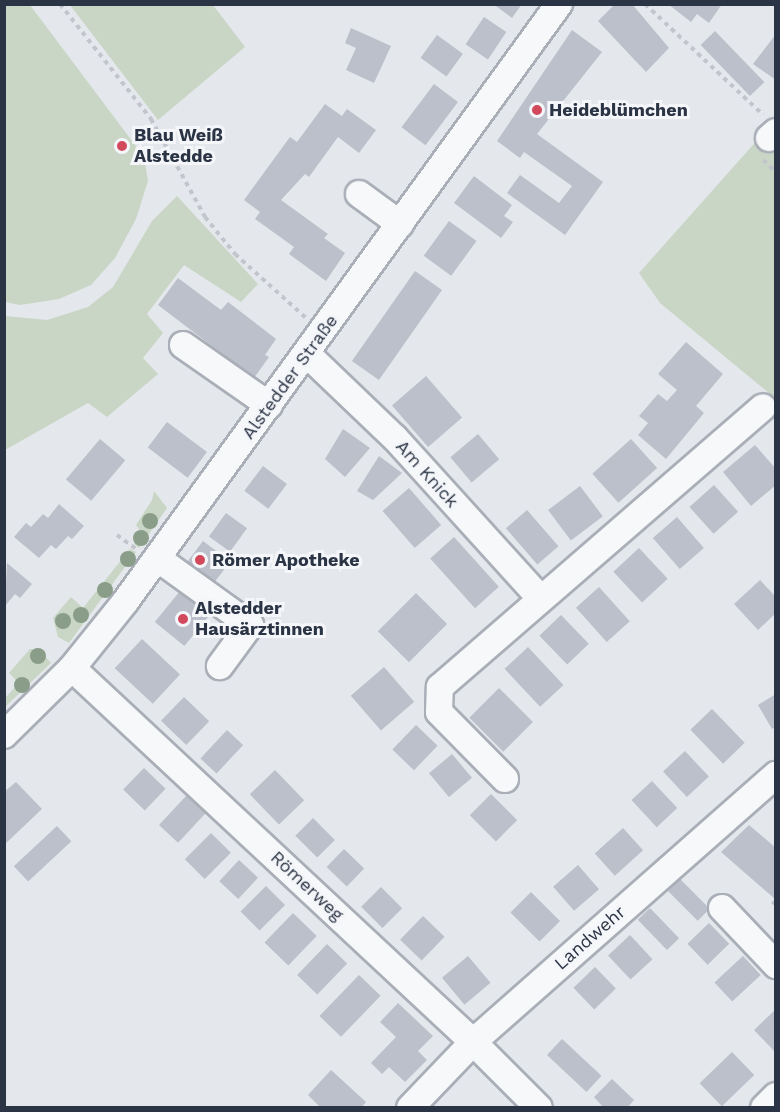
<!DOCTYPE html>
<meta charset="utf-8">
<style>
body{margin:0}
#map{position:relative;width:780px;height:1112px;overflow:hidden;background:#e4e7ec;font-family:"Work Sans",sans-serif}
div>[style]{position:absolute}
.green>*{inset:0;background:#c9d6c5}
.building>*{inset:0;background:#bbc0ca;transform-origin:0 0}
.path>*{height:4px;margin-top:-2px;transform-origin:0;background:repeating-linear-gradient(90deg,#c2c5cb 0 4.5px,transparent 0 9px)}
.roads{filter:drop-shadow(2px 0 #a9aeb7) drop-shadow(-2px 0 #a9aeb7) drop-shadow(0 2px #a9aeb7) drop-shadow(0 -2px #a9aeb7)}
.minor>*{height:26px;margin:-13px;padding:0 13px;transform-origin:13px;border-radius:13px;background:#f7f8fa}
.trees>*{width:16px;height:16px;margin:-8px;border-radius:50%;background:#899d89}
.dots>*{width:16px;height:16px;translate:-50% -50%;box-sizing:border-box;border:3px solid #f4f6f9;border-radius:50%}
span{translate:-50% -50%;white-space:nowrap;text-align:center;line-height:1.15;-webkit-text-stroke:6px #f4f6f9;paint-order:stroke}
.poi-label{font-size:18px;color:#2b3445;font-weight:700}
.left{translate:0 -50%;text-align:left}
.street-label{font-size:18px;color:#2b3445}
.frame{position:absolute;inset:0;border:6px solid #2b3445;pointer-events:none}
</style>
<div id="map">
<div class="green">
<i style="clip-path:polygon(4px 5px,30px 5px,144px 157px,148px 181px,136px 219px,115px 258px,91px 285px,59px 299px,20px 305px,5px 302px)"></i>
<i style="clip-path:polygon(70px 5px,213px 5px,245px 47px,158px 120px)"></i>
<i style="clip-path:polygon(767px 129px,776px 138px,775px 398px,660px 303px,639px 273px)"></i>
<i style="clip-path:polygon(177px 196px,258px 284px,241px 302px,184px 265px,147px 314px,163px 333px,143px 358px,158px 374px,107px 417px,88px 403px,5px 450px,5px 316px,47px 320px,88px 307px,113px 287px,152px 221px)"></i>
<i style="clip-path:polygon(154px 491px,167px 508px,139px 548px,134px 544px,142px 533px,136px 525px,152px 500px)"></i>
<i style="clip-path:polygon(130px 549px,136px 552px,69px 643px,58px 637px,53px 618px,71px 597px,83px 608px)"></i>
<i style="clip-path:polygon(30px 649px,39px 649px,51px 663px,5px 707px,5px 698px,19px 683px,9px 673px)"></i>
</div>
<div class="building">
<i style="clip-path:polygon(493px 4px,522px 4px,512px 18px)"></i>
<i style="clip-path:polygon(615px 4px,632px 4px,669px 48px,646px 72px,598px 21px)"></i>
<i style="clip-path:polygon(668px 4px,722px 4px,709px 23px,697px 14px,691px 22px)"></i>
<i style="left:484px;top:17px;width:27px;height:33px;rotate:34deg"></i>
<i style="clip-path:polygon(351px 28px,391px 46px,374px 83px,346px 70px,356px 48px,345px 43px)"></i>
<i style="clip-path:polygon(572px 30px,602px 52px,537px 134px,603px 182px,565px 235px,507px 193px,520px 175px,559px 203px,572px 186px,524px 152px,520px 158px,497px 141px)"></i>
<i style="left:715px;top:31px;width:71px;height:20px;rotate:46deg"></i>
<i style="clip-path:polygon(776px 34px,776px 80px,753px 64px)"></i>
<i style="left:437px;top:35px;width:32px;height:28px;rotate:36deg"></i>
<i style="left:434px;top:84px;width:30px;height:54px;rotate:37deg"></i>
<i style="clip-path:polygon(325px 104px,342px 116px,347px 109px,376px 130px,359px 153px,338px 137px,309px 177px,305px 174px,281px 200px,328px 234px,324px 238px,345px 253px,326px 281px,289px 254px,294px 247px,255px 219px,260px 212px,244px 200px,290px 137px,297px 142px)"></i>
<i style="clip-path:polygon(474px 176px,512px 205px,504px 216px,513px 222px,501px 238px,454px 203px)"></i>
<i style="left:449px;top:221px;width:34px;height:43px;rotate:36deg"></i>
<i style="left:415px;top:271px;width:33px;height:110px;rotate:35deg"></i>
<i style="clip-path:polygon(178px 278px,221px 310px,228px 302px,276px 339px,265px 355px,269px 357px,254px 378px,158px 305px)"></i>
<i style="clip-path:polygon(686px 342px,723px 374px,696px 406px,704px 413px,666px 459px,638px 435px,648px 423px,639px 416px,658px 394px,667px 401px,677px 390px,658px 374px)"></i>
<i style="left:426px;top:376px;width:55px;height:45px;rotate:49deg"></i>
<i style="left:167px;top:422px;width:50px;height:32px;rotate:37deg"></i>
<i style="clip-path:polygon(343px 429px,370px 448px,345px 477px,325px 459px)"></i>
<i style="left:478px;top:434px;width:33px;height:36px;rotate:50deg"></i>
<i style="left:100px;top:439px;width:33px;height:53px;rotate:40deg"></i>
<i style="left:631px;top:439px;width:39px;height:52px;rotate:48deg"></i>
<i style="clip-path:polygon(755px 445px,776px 469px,776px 485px,751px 506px,723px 472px)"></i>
<i style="clip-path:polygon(379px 456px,402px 473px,373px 500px,357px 491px)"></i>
<i style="left:263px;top:466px;width:30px;height:31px;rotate:37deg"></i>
<i style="left:714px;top:485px;width:36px;height:33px;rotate:48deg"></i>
<i style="left:580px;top:486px;width:38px;height:40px;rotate:53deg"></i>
<i style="left:409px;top:488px;width:49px;height:35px;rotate:49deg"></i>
<i style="clip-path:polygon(59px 504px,84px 526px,72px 539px,68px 536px,56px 549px,51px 545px,39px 558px,14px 537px,26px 523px,31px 527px,43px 514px,48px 518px)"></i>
<i style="left:527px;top:510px;width:48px;height:28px;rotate:49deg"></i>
<i style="left:226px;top:513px;width:26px;height:29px;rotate:36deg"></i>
<i style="left:677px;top:517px;width:41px;height:32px;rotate:49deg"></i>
<i style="left:454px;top:537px;width:67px;height:32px;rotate:48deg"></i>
<i style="left:203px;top:541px;width:34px;height:34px;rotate:37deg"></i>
<i style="left:639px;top:548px;width:42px;height:35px;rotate:47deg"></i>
<i style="clip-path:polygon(7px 563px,32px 584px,20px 598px,15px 594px,5px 606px)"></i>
<i style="clip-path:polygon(760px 580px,776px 597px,776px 613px,758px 630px,734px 604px)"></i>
<i style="left:599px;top:587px;width:46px;height:31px;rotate:48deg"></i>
<i style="left:180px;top:591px;width:38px;height:40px;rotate:39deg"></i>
<i style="left:416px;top:593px;width:44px;height:54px;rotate:45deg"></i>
<i style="left:561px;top:615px;width:40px;height:30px;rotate:46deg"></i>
<i style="left:142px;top:639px;width:52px;height:40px;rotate:43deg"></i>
<i style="left:528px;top:647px;width:52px;height:32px;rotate:47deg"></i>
<i style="left:384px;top:667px;width:46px;height:44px;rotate:49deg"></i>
<i style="left:499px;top:688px;width:48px;height:42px;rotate:45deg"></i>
<i style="clip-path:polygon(776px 694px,776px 727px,772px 729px,758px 705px)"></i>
<i style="left:184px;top:697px;width:35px;height:33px;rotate:44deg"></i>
<i style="left:712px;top:709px;width:47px;height:30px;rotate:46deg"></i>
<i style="left:416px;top:725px;width:30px;height:34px;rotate:44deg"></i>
<i style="left:227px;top:730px;width:22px;height:39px;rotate:43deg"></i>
<i style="left:685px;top:751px;width:35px;height:30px;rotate:47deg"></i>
<i style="left:452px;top:754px;width:31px;height:30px;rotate:50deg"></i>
<i style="left:144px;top:768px;width:30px;height:30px;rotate:44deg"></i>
<i style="left:275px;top:770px;width:42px;height:35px;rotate:46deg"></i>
<i style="left:652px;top:781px;width:37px;height:28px;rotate:47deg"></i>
<i style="clip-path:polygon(16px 782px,42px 809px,4px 845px,4px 792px)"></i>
<i style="left:491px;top:794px;width:37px;height:30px;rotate:45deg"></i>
<i style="left:187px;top:795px;width:26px;height:41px;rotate:43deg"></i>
<i style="left:313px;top:818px;width:31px;height:25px;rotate:45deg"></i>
<i style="clip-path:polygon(749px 825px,776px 848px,776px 907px,771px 903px,775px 899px,721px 852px)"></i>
<i style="left:57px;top:826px;width:21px;height:59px;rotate:47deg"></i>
<i style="left:623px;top:828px;width:30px;height:38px;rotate:48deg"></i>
<i style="left:211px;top:833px;width:28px;height:37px;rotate:45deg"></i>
<i style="left:344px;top:849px;width:28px;height:25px;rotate:44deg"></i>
<i style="left:239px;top:860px;width:26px;height:29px;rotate:43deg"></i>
<i style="left:578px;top:865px;width:32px;height:33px;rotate:49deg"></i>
<i style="left:680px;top:879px;width:42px;height:17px;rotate:45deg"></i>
<i style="left:266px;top:886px;width:27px;height:36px;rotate:45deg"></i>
<i style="left:381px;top:887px;width:30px;height:28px;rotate:45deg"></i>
<i style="left:531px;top:892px;width:41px;height:29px;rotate:45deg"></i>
<i style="left:650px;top:908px;width:42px;height:17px;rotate:46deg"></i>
<i style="left:293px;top:913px;width:33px;height:41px;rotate:44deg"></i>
<i style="left:423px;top:916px;width:30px;height:33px;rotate:44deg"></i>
<i style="left:709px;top:923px;width:29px;height:30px;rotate:46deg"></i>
<i style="left:630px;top:935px;width:33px;height:30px;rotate:47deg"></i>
<i style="left:327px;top:944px;width:28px;height:43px;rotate:44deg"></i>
<i style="left:468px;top:956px;width:35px;height:34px;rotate:50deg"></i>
<i style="left:743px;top:956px;width:26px;height:39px;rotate:47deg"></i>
<i style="left:595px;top:967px;width:30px;height:30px;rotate:46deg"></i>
<i style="left:359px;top:975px;width:30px;height:57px;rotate:44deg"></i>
<i style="clip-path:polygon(398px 1003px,433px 1036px,418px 1051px,427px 1060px,405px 1082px,389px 1067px,382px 1074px,371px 1063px,396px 1037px,380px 1022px)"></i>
<i style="clip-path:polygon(776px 1009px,776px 1053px,754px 1030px)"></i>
<i style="left:562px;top:1039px;width:54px;height:22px;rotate:43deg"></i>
<i style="left:732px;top:1052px;width:32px;height:45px;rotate:46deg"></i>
<i style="clip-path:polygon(331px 1070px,366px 1102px,361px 1108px,321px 1108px,308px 1095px)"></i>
<i style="clip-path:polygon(612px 1079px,634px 1100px,627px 1108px,604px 1108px,594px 1097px)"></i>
</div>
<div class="path">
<i style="left:60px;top:4px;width:147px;rotate:51.6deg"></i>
<i style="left:151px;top:119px;width:112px;rotate:61.1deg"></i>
<i style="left:205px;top:217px;width:48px;rotate:51deg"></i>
<i style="left:235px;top:254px;width:96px;rotate:42deg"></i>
<i style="left:645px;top:4px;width:162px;rotate:43.2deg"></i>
<i style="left:763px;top:160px;width:18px;rotate:43deg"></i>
<i style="left:117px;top:535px;width:26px;rotate:36deg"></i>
</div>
<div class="roads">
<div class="minor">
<i style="left:769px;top:138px;width:9px;rotate:-41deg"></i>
<i style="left:359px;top:194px;width:51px;rotate:36.2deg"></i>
<i style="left:183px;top:345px;width:105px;rotate:34.9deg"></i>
<i style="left:307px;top:354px;width:122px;rotate:43.7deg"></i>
<i style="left:395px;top:438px;width:217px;rotate:47.8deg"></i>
<i style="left:157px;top:558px;width:115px;rotate:35.8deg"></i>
<i style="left:250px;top:625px;width:51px;rotate:126.2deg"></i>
<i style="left:72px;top:668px;width:548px;rotate:43deg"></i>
<i style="left:473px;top:1042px;width:93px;rotate:45deg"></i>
<i style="left:4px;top:735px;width:95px;rotate:-44.6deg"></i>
<i style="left:72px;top:668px;width:85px;rotate:-51.2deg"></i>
<i style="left:125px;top:602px;width:739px;rotate:-54.03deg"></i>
<i style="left:505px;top:779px;width:94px;rotate:-134.6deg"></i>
<i style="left:439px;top:712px;width:25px;rotate:-88deg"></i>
<i style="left:440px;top:687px;width:427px;rotate:-40.9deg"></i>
<i style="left:722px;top:908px;width:79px;rotate:46.5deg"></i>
<i style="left:410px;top:1108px;width:91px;rotate:-46.3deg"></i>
<i style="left:473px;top:1042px;width:404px;rotate:-41.4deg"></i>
<i style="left:764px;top:1108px;width:17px;rotate:-45deg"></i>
</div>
</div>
<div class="trees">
<i style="left:150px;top:521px"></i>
<i style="left:141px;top:538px"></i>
<i style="left:128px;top:559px"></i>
<i style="left:105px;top:590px"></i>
<i style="left:81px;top:615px"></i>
<i style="left:63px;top:621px"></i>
<i style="left:38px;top:656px"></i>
<i style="left:22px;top:685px"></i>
</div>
<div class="dots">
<i style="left:537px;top:110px;background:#d1495b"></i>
<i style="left:122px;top:146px;background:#d1495b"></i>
<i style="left:200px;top:560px;background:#d1495b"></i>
<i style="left:183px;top:619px;background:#d1495b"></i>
</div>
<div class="poi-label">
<span class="left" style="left:549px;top:110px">Heideblümchen</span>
<span class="left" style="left:134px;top:146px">Blau Weiß<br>Alstedde</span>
<span class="left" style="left:212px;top:560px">Römer Apotheke</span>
<span class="left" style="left:195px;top:619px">Alstedder<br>Hausärztinnen</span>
</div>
<div class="street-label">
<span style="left:290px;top:377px;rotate:-54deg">Alstedder Straße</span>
<span style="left:427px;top:474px;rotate:48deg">Am Knick</span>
<span style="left:307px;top:886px;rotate:43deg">Römerweg</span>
<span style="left:590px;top:938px;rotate:-41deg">Landwehr</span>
</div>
<div class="frame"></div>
</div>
